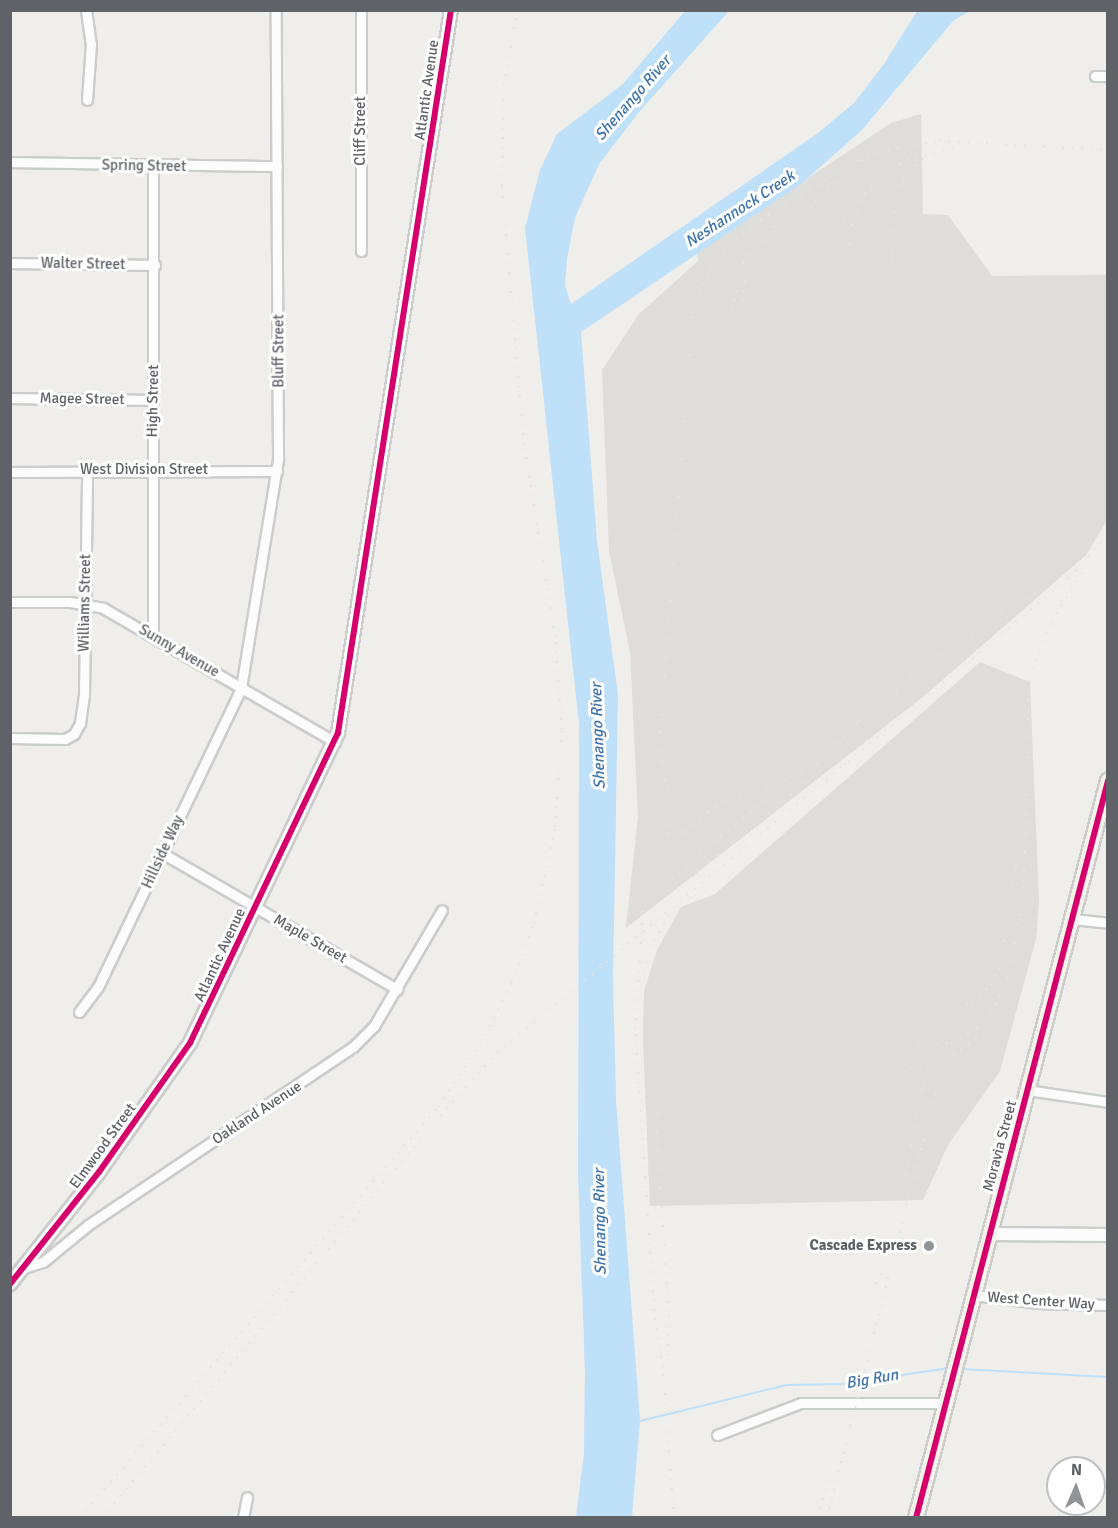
<!DOCTYPE html>
<style>
body{margin:0}
#map{position:relative;width:1118px;height:1528px;overflow:hidden;background:#efeeea;font-family:Signika,sans-serif}
div>[style]{position:absolute}
.industrial>*{inset:0;background:#dfddda}
.water>*{inset:0;background:#bfe0f9}
.stream>*{height:2px;margin:-1px;padding:0 1px;transform-origin:1px;border-radius:1px;background:#bfe0f9}
.roads{filter:drop-shadow(2px 0 #cbcccc) drop-shadow(-2px 0 #cbcccc) drop-shadow(0 2px #cbcccc) drop-shadow(0 -2px #cbcccc)}
.street>*{height:9px;margin:-4.5px;padding:0 4.5px;transform-origin:4.5px;border-radius:4.5px;background:#fdfcfc}
.secondary>*{height:12px;margin:-6px;padding:0 6px;transform-origin:6px;border-radius:6px;background:#fdfcfc}
.primary>*{height:14px;margin:-7px;padding:0 7px;transform-origin:7px;border-radius:7px;background:#f4f2e9}
.rail>*{height:2px;margin-top:-1px;transform-origin:0;background:repeating-linear-gradient(90deg,#e4e4e4 0 1.5px,transparent 0 9.5px)}
.cycleway>*{height:6px;margin:-3px;padding:0 3px;transform-origin:3px;border-radius:3px;background:#d6006c}
.dots>*{width:16px;height:16px;translate:-50% -50%;box-sizing:border-box;border:3px solid #fff;border-radius:50%}
span{translate:-50% -50%;white-space:nowrap;text-align:center;line-height:1.15;-webkit-text-stroke:6px #fff;paint-order:stroke}
.street-label{font-size:15px;color:#5f6368}
.poi-label{font-size:15px;color:#5f6368;font-weight:700}
.right{translate:-100% -50%;text-align:right}
.water-label{font-size:16px;color:#4174aa;font-style:italic}
.frame{position:absolute;inset:0;border:12px solid #5f6368;pointer-events:none}
.north{position:absolute;left:1046px;top:1456px;width:60px;height:60px;box-sizing:border-box;background:#fff;border:2px solid #bfc1c3;border-radius:50%;rotate:2deg;font-size:16px;font-weight:700;line-height:24px;text-align:center;color:#5f6368}
.north::after{content:'';display:block;margin:auto;width:21px;height:27px;background:#919496;clip-path:polygon(50% 0,100% 100%,50% 72%,0 100%)}
</style>
<div id="map">
<div class="industrial">
<i style="clip-path:polygon(921px 114px,923px 214px,948px 215px,992px 276px,1107px 275px,1107px 520px,1086px 555px,923px 697px,626px 928px,638px 816px,630px 652px,609px 551px,602px 370px,639px 314px,698px 261px,697px 252px,891px 123px)"></i>
<i style="clip-path:polygon(980px 662px,1030px 682px,1039px 902px,1036px 939px,1000px 1071px,948px 1145px,923px 1200px,650px 1206px,643px 1041px,644px 991px,657px 950px,681px 907px,715px 894px)"></i>
</div>
<div class="water">
<i style="clip-path:polygon(685px 11px,729px 11px,640px 111px,599px 164px,575px 218px,567px 259px,565px 285px,571px 304px,818px 133px,854px 103px,884px 64px,917px 11px,970px 11px,953px 21px,862px 130px,801px 184px,581px 332px,597px 541px,618px 694px,613px 980px,616px 1100px,640px 1421px,632px 1517px,576px 1517px,584px 1453px,585px 1372px,578px 1176px,579px 724px,525px 228px,540px 170px,557px 134px,623px 84px)"></i>
</div>
<div class="stream">
<i style="left:961px;top:1369px;width:147px;rotate:3.1deg"></i>
<i style="left:640px;top:1421px;width:151px;rotate:-13.8deg"></i>
<i style="left:787px;top:1385px;width:54px;rotate:-1.1deg"></i>
<i style="left:841px;top:1384px;width:109px;rotate:-8.4deg"></i>
</div>
<div class="roads">
<div class="street">
<i style="left:86px;top:10px;width:34px;rotate:82deg"></i>
<i style="left:91px;top:44px;width:56px;rotate:94.1deg"></i>
<i style="left:1095px;top:76px;width:13px"></i>
<i style="left:10px;top:162px;width:267px;rotate:0.9deg"></i>
<i style="left:361px;top:251px;width:241px;rotate:-90deg"></i>
<i style="left:10px;top:263px;width:145px;rotate:0.8deg"></i>
<i style="left:10px;top:398px;width:143px;rotate:0.8deg"></i>
<i style="left:10px;top:472px;width:267px;rotate:-0.2deg"></i>
<i style="left:10px;top:602px;width:60px"></i>
<i style="left:70px;top:602px;width:34px;rotate:10deg"></i>
<i style="left:103px;top:608px;width:268px;rotate:30deg"></i>
<i style="left:153px;top:635px;width:469px;rotate:-90deg"></i>
<i style="left:10px;top:738px;width:55px;rotate:1deg"></i>
<i style="left:65px;top:739px;width:10px;rotate:-29deg"></i>
<i style="left:74px;top:734px;width:13px;rotate:-61deg"></i>
<i style="left:80px;top:723px;width:28px;rotate:-82deg"></i>
<i style="left:84px;top:695px;width:225px;rotate:-89.2deg"></i>
<i style="left:162px;top:853px;width:272px;rotate:30.1deg"></i>
<i style="left:1072px;top:919px;width:36px;rotate:6deg"></i>
<i style="left:79px;top:1012px;width:31px;rotate:-53deg"></i>
<i style="left:98px;top:987px;width:331px;rotate:-64.4deg"></i>
<i style="left:241px;top:688px;width:232px;rotate:-80.8deg"></i>
<i style="left:278px;top:459px;width:449px;rotate:-90.3deg"></i>
<i style="left:1027px;top:1090px;width:82px;rotate:8.4deg"></i>
<i style="left:24px;top:1268px;width:20px;rotate:-18deg"></i>
<i style="left:43px;top:1262px;width:58px;rotate:-39.4deg"></i>
<i style="left:88px;top:1225px;width:319px;rotate:-33.9deg"></i>
<i style="left:353px;top:1047px;width:30px;rotate:-45deg"></i>
<i style="left:374px;top:1026px;width:134px;rotate:-59.6deg"></i>
<i style="left:974px;top:1295px;width:65px;rotate:7deg"></i>
<i style="left:1039px;top:1303px;width:69px;rotate:1.7deg"></i>
<i style="left:717px;top:1435px;width:90px;rotate:-20.9deg"></i>
<i style="left:801px;top:1403px;width:145px"></i>
<i style="left:243px;top:1518px;width:21px;rotate:-79deg"></i>
</div>
<div class="secondary">
<i style="left:990px;top:1234px;width:118px;rotate:0.5deg"></i>
<i style="left:10px;top:1284px;width:143px;rotate:-51.5deg"></i>
<i style="left:99px;top:1172px;width:158px;rotate:-54.8deg"></i>
<i style="left:190px;top:1043px;width:344px;rotate:-64.5deg"></i>
<i style="left:338px;top:733px;width:732px;rotate:-81.12deg"></i>
</div>
<div class="primary">
<i style="left:916px;top:1518px;width:762px;rotate:-75.4deg"></i>
</div>
</div>
<div class="rail">
<i style="left:888px;top:150px;width:52px;rotate:-10deg"></i>
<i style="left:939px;top:141px;width:169px;rotate:3deg"></i>
<i style="left:794px;top:230px;width:34px;rotate:-54deg"></i>
<i style="left:814px;top:202px;width:38px;rotate:-41deg"></i>
<i style="left:824px;top:253px;width:56px;rotate:-57.4deg"></i>
<i style="left:848px;top:254px;width:35px;rotate:-82deg"></i>
<i style="left:853px;top:219px;width:27px;rotate:-66deg"></i>
<i style="left:864px;top:194px;width:37px;rotate:-45deg"></i>
<i style="left:890px;top:168px;width:38px;rotate:-25deg"></i>
<i style="left:892px;top:260px;width:57px;rotate:-88deg"></i>
<i style="left:894px;top:203px;width:25px;rotate:-69deg"></i>
<i style="left:903px;top:180px;width:33px;rotate:-47deg"></i>
<i style="left:925px;top:156px;width:32px;rotate:-18deg"></i>
<i style="left:732px;top:310px;width:48px;rotate:-76.8deg"></i>
<i style="left:743px;top:263px;width:70px;rotate:-49deg"></i>
<i style="left:741px;top:311px;width:42px;rotate:-81.9deg"></i>
<i style="left:1006px;top:618px;width:45px;rotate:-40.5deg"></i>
<i style="left:971px;top:638px;width:49px;rotate:-39.2deg"></i>
<i style="left:667px;top:857px;width:31px;rotate:-54deg"></i>
<i style="left:685px;top:832px;width:31px;rotate:-42deg"></i>
<i style="left:708px;top:811px;width:35px;rotate:-27deg"></i>
<i style="left:739px;top:795px;width:57px;rotate:-17.5deg"></i>
<i style="left:793px;top:778px;width:28px;rotate:-30deg"></i>
<i style="left:817px;top:764px;width:60px;rotate:-45.7deg"></i>
<i style="left:859px;top:721px;width:150px;rotate:-39.3deg"></i>
<i style="left:679px;top:874px;width:56px;rotate:-42.8deg"></i>
<i style="left:720px;top:836px;width:84px;rotate:-37.3deg"></i>
<i style="left:695px;top:874px;width:165px;rotate:-39.6deg"></i>
<i style="left:643px;top:972px;width:33px;rotate:-70deg"></i>
<i style="left:654px;top:941px;width:33px;rotate:-59deg"></i>
<i style="left:940px;top:1015px;width:34px;rotate:-21deg"></i>
<i style="left:972px;top:1003px;width:26px;rotate:-43deg"></i>
<i style="left:991px;top:985px;width:17px;rotate:-62deg"></i>
<i style="left:999px;top:970px;width:114px;rotate:-80.9deg"></i>
<i style="left:918px;top:1045px;width:33px;rotate:-3deg"></i>
<i style="left:951px;top:1043px;width:30px;rotate:-28deg"></i>
<i style="left:977px;top:1029px;width:21px;rotate:-49deg"></i>
<i style="left:991px;top:1013px;width:45px;rotate:-65.1deg"></i>
<i style="left:1010px;top:972px;width:92px;rotate:-81.3deg"></i>
<i style="left:1024px;top:881px;width:203px;rotate:-88.6deg"></i>
<i style="left:1029px;top:678px;width:60px;rotate:-68.6deg"></i>
<i style="left:1051px;top:622px;width:60px;rotate:-57.9deg"></i>
<i style="left:910px;top:1068px;width:36px;rotate:-11deg"></i>
<i style="left:945px;top:1061px;width:42px;rotate:-36.3deg"></i>
<i style="left:659px;top:1103px;width:18px;rotate:99deg"></i>
<i style="left:656px;top:1121px;width:195px;rotate:86.2deg"></i>
<i style="left:669px;top:1316px;width:44px;rotate:92.6deg"></i>
<i style="left:440px;top:1116px;width:85px;rotate:-47.9deg"></i>
<i style="left:497px;top:1053px;width:744px;rotate:-39.71deg"></i>
<i style="left:1069px;top:578px;width:48px;rotate:-48.4deg"></i>
<i style="left:904px;top:1184px;width:108px;rotate:-79.3deg"></i>
<i style="left:872px;top:1292px;width:27px;rotate:-63deg"></i>
<i style="left:79px;top:1518px;width:546px;rotate:-48.86deg"></i>
<i style="left:438px;top:1107px;width:86px;rotate:-56.9deg"></i>
<i style="left:485px;top:1035px;width:59px;rotate:-63deg"></i>
<i style="left:512px;top:982px;width:63px;rotate:-69.6deg"></i>
<i style="left:534px;top:923px;width:98px;rotate:-77.7deg"></i>
<i style="left:555px;top:827px;width:98px;rotate:-85.9deg"></i>
<i style="left:562px;top:729px;width:92px;rotate:-94.4deg"></i>
<i style="left:555px;top:637px;width:195px;rotate:-99.1deg"></i>
<i style="left:524px;top:444px;width:259px;rotate:-94.9deg"></i>
<i style="left:502px;top:186px;width:101px;rotate:-88.9deg"></i>
<i style="left:504px;top:85px;width:76px;rotate:-80.2deg"></i>
<i style="left:102px;top:1518px;width:495px;rotate:-49.9deg"></i>
<i style="left:674px;top:1518px;width:151px;rotate:-94.2deg"></i>
<i style="left:663px;top:1367px;width:48px;rotate:-99.7deg"></i>
<i style="left:655px;top:1320px;width:292px;rotate:-93.9deg"></i>
<i style="left:635px;top:1029px;width:117px;rotate:-86.1deg"></i>
<i style="left:643px;top:912px;width:72px;rotate:-70.6deg"></i>
<i style="left:667px;top:844px;width:26px;rotate:-79deg"></i>
<i style="left:672px;top:818px;width:58px;rotate:-100deg"></i>
<i style="left:662px;top:761px;width:36px;rotate:-92deg"></i>
<i style="left:661px;top:725px;width:415px;rotate:-85.6deg"></i>
<i style="left:693px;top:311px;width:47px;rotate:-68.9deg"></i>
<i style="left:710px;top:267px;width:59px;rotate:-45deg"></i>
<i style="left:752px;top:225px;width:125px;rotate:-31.3deg"></i>
<i style="left:859px;top:160px;width:38px;rotate:-20deg"></i>
<i style="left:818px;top:1518px;width:45px;rotate:-76deg"></i>
<i style="left:827px;top:1518px;width:454px;rotate:-75.7deg"></i>
</div>
<div class="cycleway">
<i style="left:10px;top:1284px;width:143px;rotate:-51.5deg"></i>
<i style="left:99px;top:1172px;width:158px;rotate:-54.8deg"></i>
<i style="left:190px;top:1043px;width:344px;rotate:-64.5deg"></i>
<i style="left:338px;top:733px;width:732px;rotate:-81.12deg"></i>
<i style="left:916px;top:1518px;width:762px;rotate:-75.4deg"></i>
</div>
<div class="dots">
<i style="left:929px;top:1246px;background:#919496"></i>
</div>
<div class="street-label">
<span style="left:427px;top:90px;rotate:-82deg">Atlantic Avenue</span>
<span style="left:361px;top:131px;rotate:-90deg">Cliff Street</span>
<span style="left:144px;top:166px;rotate:1deg">Spring Street</span>
<span style="left:83px;top:264px;rotate:1deg">Walter Street</span>
<span style="left:279px;top:351px;rotate:-90deg">Bluff Street</span>
<span style="left:82px;top:399px;rotate:1deg">Magee Street</span>
<span style="left:153px;top:401px;rotate:-89deg">High Street</span>
<span style="left:144px;top:470px">West Division Street</span>
<span style="left:85px;top:603px;rotate:-89deg">Williams Street</span>
<span style="left:179px;top:651px;rotate:30deg">Sunny Avenue</span>
<span style="left:163px;top:852px;rotate:-65deg">Hillside Way</span>
<span style="left:310px;top:939px;rotate:30deg">Maple Street</span>
<span style="left:220px;top:955px;rotate:-65deg">Atlantic Avenue</span>
<span style="left:257px;top:1113px;rotate:-33deg">Oakland Avenue</span>
<span style="left:103px;top:1146px;rotate:-54deg">Elmwood Street</span>
<span style="left:1000px;top:1146px;rotate:-75deg">Moravia Street</span>
<span style="left:1041px;top:1301px;rotate:4deg">West Center Way</span>
</div>
<div class="poi-label">
<span class="right" style="left:917px;top:1246px">Cascade Express</span>
</div>
<div class="water-label">
<span style="left:633px;top:98px;rotate:-49deg">Shenango River</span>
<span style="left:740px;top:209px;rotate:-33deg">Neshannock Creek</span>
<span style="left:598px;top:736px;rotate:-92deg">Shenango River</span>
<span style="left:600px;top:1222px;rotate:-91deg">Shenango River</span>
<span style="left:872px;top:1379px;rotate:-10deg">Big Run</span>
</div>
<div class="frame"></div>
<div class="north">N</div>
</div>
